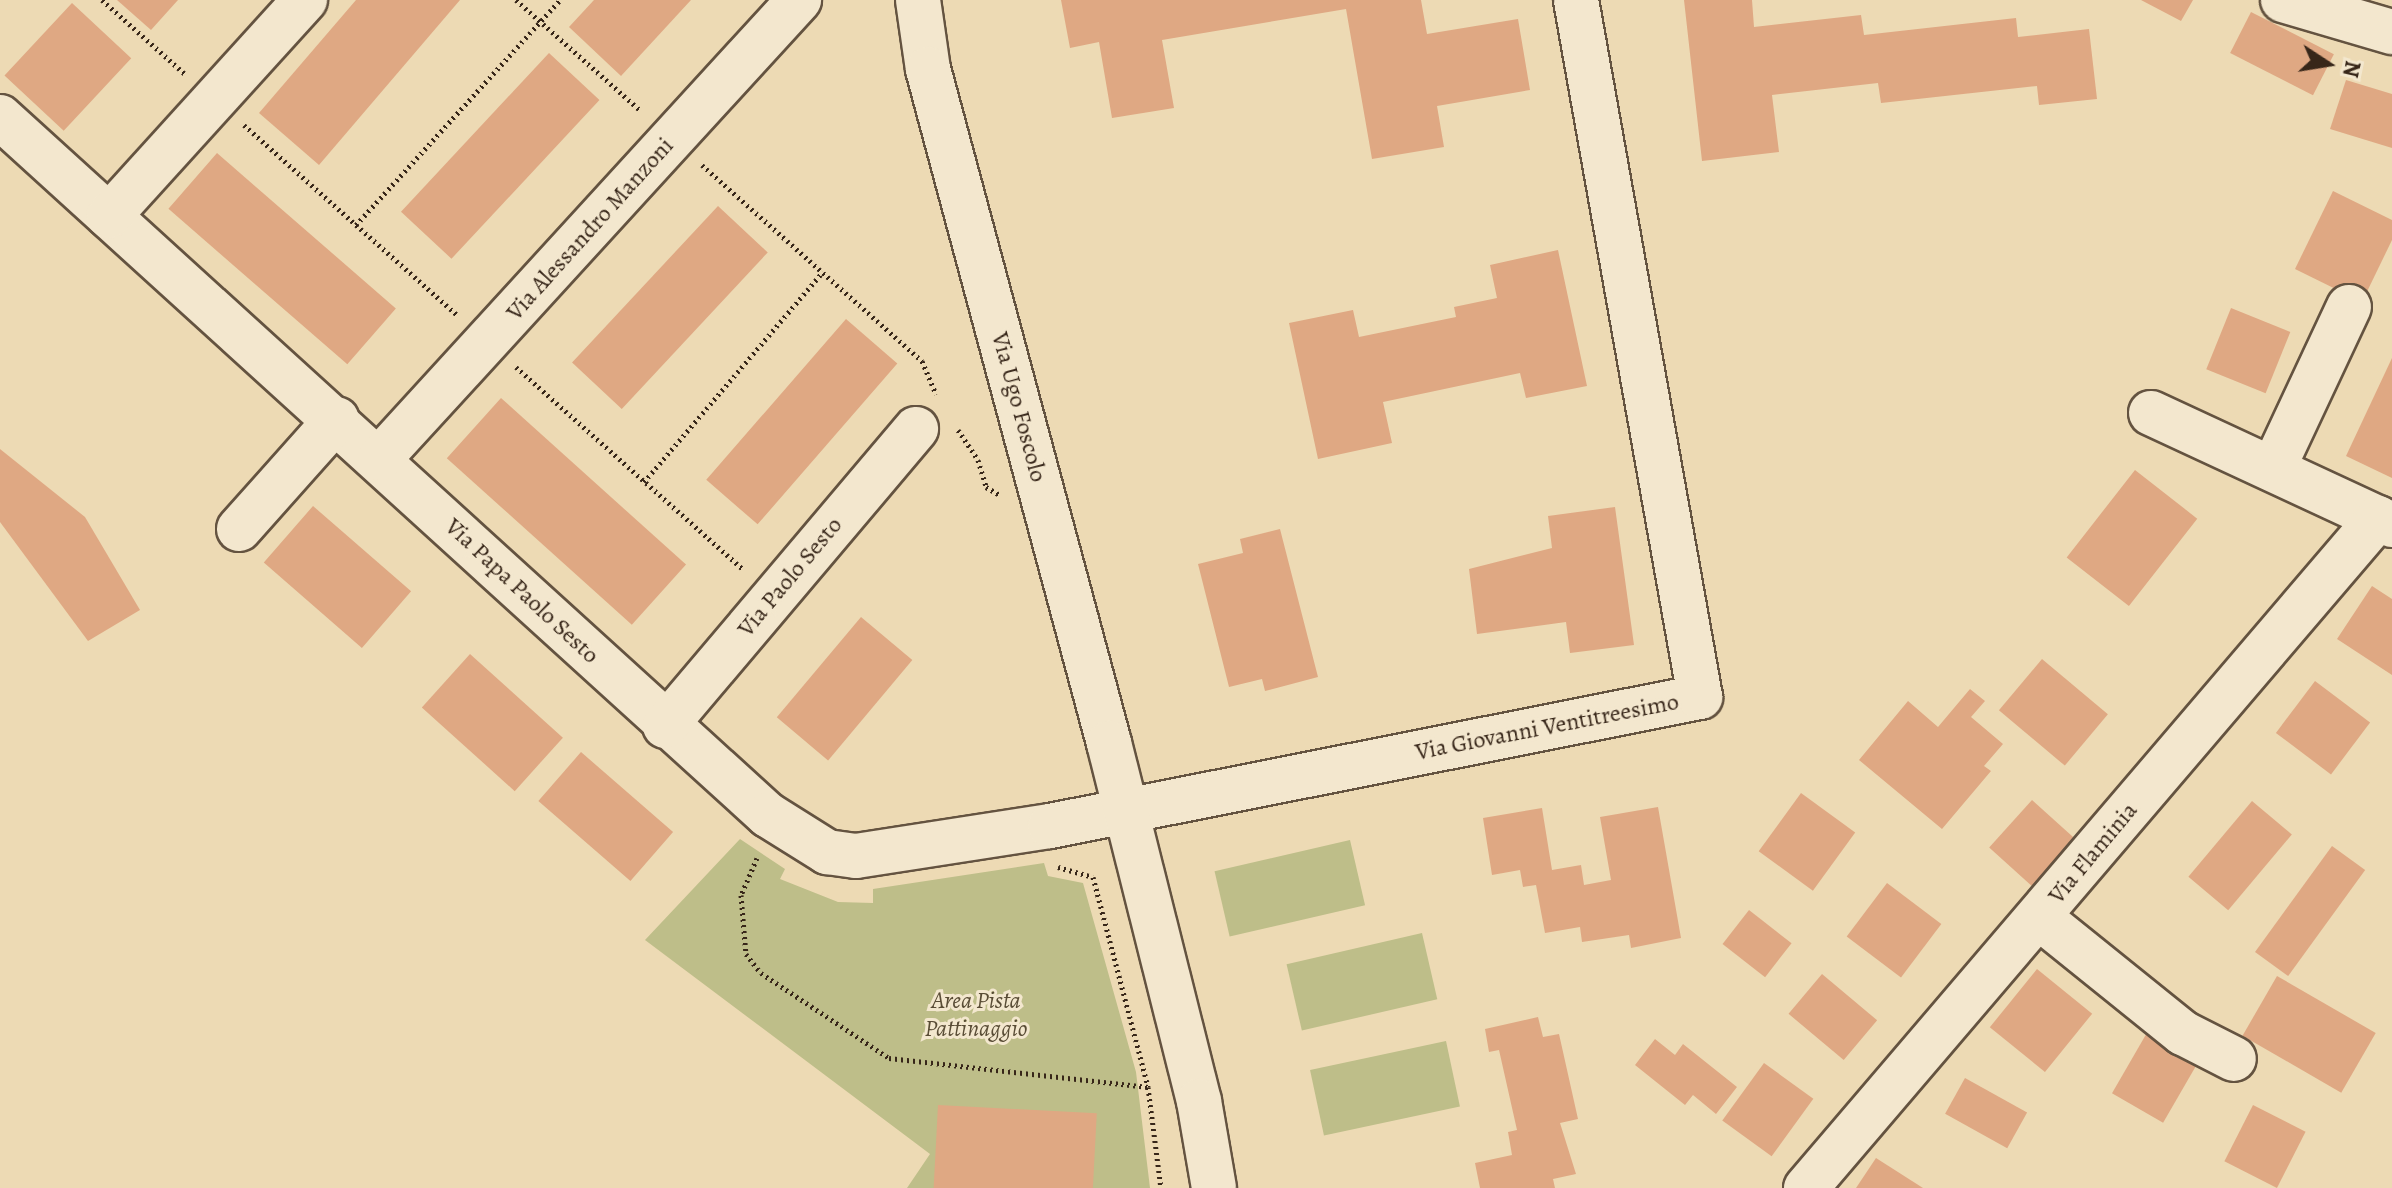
<!DOCTYPE html>
<style>
body{margin:0}
#map{position:relative;width:2392px;height:1188px;overflow:hidden;background:#eddab4;font-family:Alegreya,serif}
div>[style]{position:absolute}
.green>*{inset:0;background:#bebe89;transform-origin:0 0}
.building>*{inset:0;background:#dfa883;transform-origin:0 0}
.path>*{height:5px;margin-top:-2.5px;transform-origin:0;background:repeating-linear-gradient(90deg,#372619 0 2px,transparent 0 6px)}
.roads{filter:drop-shadow(2px 0 #645340) drop-shadow(-2px 0 #645340) drop-shadow(0 2px #645340) drop-shadow(0 -2px #645340)}
.street>*{height:44px;margin:-22px;padding:0 22px;transform-origin:22px;border-radius:22px;background:#f3e7ce}
.secondary>*{height:44px;margin:-22px;padding:0 22px;transform-origin:22px;border-radius:22px;background:#f3e7ce}
span{translate:-50% -50%;white-space:nowrap;text-align:center;line-height:1.15;-webkit-text-stroke:6px #f3e7ce;paint-order:stroke}
.street-label{font-size:24px;color:#372619}
.park-label{font-size:24px;color:#594c35;font-style:italic}
.north{position:absolute;left:2288px;top:24px;width:80px;height:80px;-webkit-text-stroke:6px #f3e7ce;paint-order:stroke;rotate:102deg;font-size:22px;font-weight:700;line-height:32px;text-align:center;color:#372619}
.north::after{content:'';display:block;margin:auto;width:28px;height:36px;background:#372619;clip-path:polygon(50% 0,100% 100%,50% 72%,0 100%)}
</style>
<div id="map">
<div class="green">
<i style="clip-path:polygon(740px 839px,785px 869px,780px 879px,838px 902px,873px 903px,873px 889px,1044px 863px,1048px 876px,1083px 883px,1136px 1072px,1150px 1188px,907px 1188px,930px 1154px,645px 940px)"></i>
<i style="left:1350px;top:840px;width:67px;height:139px;rotate:77deg"></i>
<i style="left:1422px;top:933px;width:68px;height:139px;rotate:77deg"></i>
<i style="left:1446px;top:1041px;width:67px;height:139px;rotate:78deg"></i>
</div>
<div class="building">
<i style="clip-path:polygon(117px 0,178px 0,151px 30px)"></i>
<i style="clip-path:polygon(356px 0,460px 0,319px 165px,259px 113px)"></i>
<i style="clip-path:polygon(594px 0,691px 0,621px 76px,569px 27px)"></i>
<i style="clip-path:polygon(1061px 0,1421px 0,1427px 34px,1518px 19px,1530px 90px,1437px 106px,1444px 147px,1372px 159px,1346px 9px,1162px 40px,1174px 108px,1112px 118px,1099px 42px,1070px 48px)"></i>
<i style="clip-path:polygon(1684px 0,1752px 0,1754px 27px,1861px 15px,1864px 35px,2016px 18px,2018px 37px,2089px 29px,2097px 99px,2039px 105px,2037px 86px,1881px 103px,1878px 83px,1772px 95px,1779px 152px,1702px 161px)"></i>
<i style="clip-path:polygon(2141px 0,2193px 0,2181px 21px)"></i>
<i style="left:72px;top:3px;width:81px;height:99px;rotate:43deg"></i>
<i style="left:2251px;top:12px;width:93px;height:46px;rotate:27deg"></i>
<i style="left:549px;top:53px;width:69px;height:217px;rotate:43deg"></i>
<i style="clip-path:polygon(2346px 80px,2392px 94px,2392px 148px,2330px 129px)"></i>
<i style="left:217px;top:153px;width:237px;height:74px;rotate:41deg"></i>
<i style="clip-path:polygon(2333px 191px,2392px 220px,2392px 240px,2362px 302px,2295px 269px)"></i>
<i style="left:718px;top:206px;width:68px;height:214px;rotate:43deg"></i>
<i style="clip-path:polygon(1558px 250px,1587px 386px,1526px 398px,1520px 373px,1383px 402px,1392px 443px,1318px 459px,1289px 323px,1353px 310px,1359px 337px,1456px 317px,1454px 307px,1497px 298px,1490px 265px)"></i>
<i style="left:2231px;top:308px;width:64px;height:66px;rotate:22deg"></i>
<i style="left:846px;top:319px;width:68px;height:213px;rotate:41deg"></i>
<i style="clip-path:polygon(2392px 358px,2392px 478px,2346px 456px)"></i>
<i style="left:501px;top:398px;width:249px;height:81px;rotate:42deg"></i>
<i style="clip-path:polygon(0 449px,85px 517px,140px 610px,88px 641px,0 522px)"></i>
<i style="left:2135px;top:470px;width:79px;height:111px;rotate:38deg"></i>
<i style="left:313px;top:506px;width:130px;height:75px;rotate:41deg"></i>
<i style="clip-path:polygon(1615px 507px,1634px 645px,1570px 653px,1566px 622px,1477px 634px,1469px 569px,1552px 548px,1548px 516px)"></i>
<i style="clip-path:polygon(1280px 529px,1318px 677px,1265px 691px,1262px 679px,1229px 687px,1198px 564px,1243px 553px,1240px 539px)"></i>
<i style="clip-path:polygon(2372px 586px,2392px 599px,2392px 675px,2337px 639px)"></i>
<i style="left:861px;top:617px;width:67px;height:131px;rotate:40deg"></i>
<i style="left:470px;top:654px;width:125px;height:72px;rotate:42deg"></i>
<i style="left:2042px;top:659px;width:86px;height:67px;rotate:40deg"></i>
<i style="left:2315px;top:681px;width:69px;height:65px;rotate:37deg"></i>
<i style="clip-path:polygon(1970px 689px,1985px 701px,1971px 717px,2003px 744px,1984px 766px,1991px 771px,1942px 829px,1859px 760px,1908px 701px,1938px 727px)"></i>
<i style="left:581px;top:752px;width:122px;height:65px;rotate:41deg"></i>
<i style="left:1801px;top:793px;width:67px;height:72px;rotate:36deg"></i>
<i style="left:2032px;top:800px;width:62px;height:64px;rotate:42deg"></i>
<i style="left:2252px;top:801px;width:52px;height:99px;rotate:40deg"></i>
<i style="clip-path:polygon(1658px 807px,1681px 938px,1631px 948px,1629px 935px,1582px 942px,1580px 927px,1545px 933px,1536px 885px,1523px 887px,1520px 870px,1492px 875px,1483px 818px,1542px 808px,1552px 870px,1581px 865px,1584px 885px,1611px 880px,1600px 817px)"></i>
<i style="left:2332px;top:846px;width:41px;height:131px;rotate:36deg"></i>
<i style="left:1887px;top:883px;width:68px;height:67px;rotate:37deg"></i>
<i style="left:1749px;top:910px;width:54px;height:43px;rotate:38deg"></i>
<i style="left:2037px;top:969px;width:71px;height:75px;rotate:39deg"></i>
<i style="left:1822px;top:974px;width:72px;height:52px;rotate:40deg"></i>
<i style="left:2277px;top:976px;width:114px;height:69px;rotate:30deg"></i>
<i style="clip-path:polygon(1538px 1017px,1543px 1037px,1559px 1034px,1578px 1119px,1560px 1123px,1576px 1174px,1553px 1179px,1555px 1188px,1480px 1188px,1475px 1163px,1512px 1155px,1508px 1132px,1517px 1130px,1499px 1050px,1489px 1052px,1485px 1029px)"></i>
<i style="left:2148px;top:1031px;width:59px;height:72px;rotate:30deg"></i>
<i style="clip-path:polygon(1655px 1039px,1675px 1055px,1683px 1044px,1737px 1087px,1716px 1114px,1693px 1095px,1685px 1105px,1635px 1065px)"></i>
<i style="left:1764px;top:1063px;width:61px;height:71px;rotate:36deg"></i>
<i style="left:1965px;top:1078px;width:71px;height:41px;rotate:29deg"></i>
<i style="left:938px;top:1105px;width:159px;height:83px;rotate:3deg"></i>
<i style="left:2253px;top:1105px;width:59px;height:63px;rotate:27deg"></i>
<i style="clip-path:polygon(1876px 1158px,1923px 1188px,1856px 1188px)"></i>
</div>
<div class="path">
<i style="left:102px;top:0;width:111px;rotate:41.7deg"></i>
<i style="left:516px;top:0;width:167px;rotate:41.6deg"></i>
<i style="left:244px;top:125px;width:285px;rotate:41.7deg"></i>
<i style="left:702px;top:165px;width:295px;rotate:41.7deg"></i>
<i style="left:922px;top:361px;width:36px;rotate:67deg"></i>
<i style="left:356px;top:225px;width:304px;rotate:-47.8deg"></i>
<i style="left:516px;top:367px;width:305px;rotate:41.7deg"></i>
<i style="left:958px;top:430px;width:36px;rotate:56deg"></i>
<i style="left:978px;top:460px;width:28px;rotate:73deg"></i>
<i style="left:986px;top:487px;width:16px;rotate:30deg"></i>
<i style="left:644px;top:482px;width:276px;rotate:-49.6deg"></i>
<i style="left:757px;top:858px;width:40px;rotate:113.4deg"></i>
<i style="left:741px;top:895px;width:59px;rotate:85.2deg"></i>
<i style="left:746px;top:954px;width:24px;rotate:52deg"></i>
<i style="left:761px;top:973px;width:154px;rotate:33.6deg"></i>
<i style="left:889px;top:1058px;width:261px;rotate:6.4deg"></i>
<i style="left:1058px;top:867px;width:36px;rotate:16deg"></i>
<i style="left:1093px;top:877px;width:217px;rotate:75.3deg"></i>
<i style="left:1148px;top:1087px;width:102px;rotate:82.7deg"></i>
</div>
<div class="roads">
<div class="street">
<i style="left:2283px;top:0;width:114px;rotate:16.4deg"></i>
<i style="left:0;top:117px;width:1038px;rotate:42.27deg"></i>
<i style="left:768px;top:815px;width:70px;rotate:32.1deg"></i>
<i style="left:827px;top:852px;width:29px;rotate:8deg"></i>
<i style="left:856px;top:856px;width:196px;rotate:-8.8deg"></i>
<i style="left:1050px;top:826px;width:663px;rotate:-11.23deg"></i>
<i style="left:1700px;top:697px;width:708px;rotate:-100.09deg"></i>
<i style="left:109px;top:216px;width:292px;rotate:-47.8deg"></i>
<i style="left:2151px;top:413px;width:266px;rotate:24.9deg"></i>
<i style="left:380px;top:458px;width:621px;rotate:-47.55deg"></i>
<i style="left:2273px;top:469px;width:179px;rotate:-64.9deg"></i>
<i style="left:239px;top:529px;width:147px;rotate:-48.3deg"></i>
<i style="left:665px;top:726px;width:389px;rotate:-49.8deg"></i>
<i style="left:2039px;top:917px;width:185px;rotate:38.9deg"></i>
<i style="left:2183px;top:1033px;width:57px;rotate:27deg"></i>
<i style="left:1806px;top:1188px;width:881px;rotate:-49.51deg"></i>
</div>
<div class="secondary">
<i style="left:918px;top:0;width:70px;rotate:81.8deg"></i>
<i style="left:928px;top:69px;width:698px;rotate:74.97deg"></i>
<i style="left:1109px;top:743px;width:369px;rotate:75.9deg"></i>
<i style="left:1199px;top:1101px;width:88px;rotate:80.2deg"></i>
</div>
</div>
<div class="street-label">
<span style="left:590px;top:229px;rotate:-48deg">Via Alessandro Manzoni</span>
<span style="left:1019px;top:407px;rotate:75deg">Via Ugo Foscolo</span>
<span style="left:790px;top:577px;rotate:-50deg">Via Paolo Sesto</span>
<span style="left:522px;top:591px;rotate:43deg">Via Papa Paolo Sesto</span>
<span style="left:1547px;top:727px;rotate:-11deg">Via Giovanni Ventitreesimo</span>
<span style="left:2093px;top:853px;rotate:-50deg">Via Flaminia</span>
</div>
<div class="park-label">
<span style="left:976px;top:1015px">Area Pista<br>Pattinaggio</span>
</div>
<div class="north">N</div>
</div>
